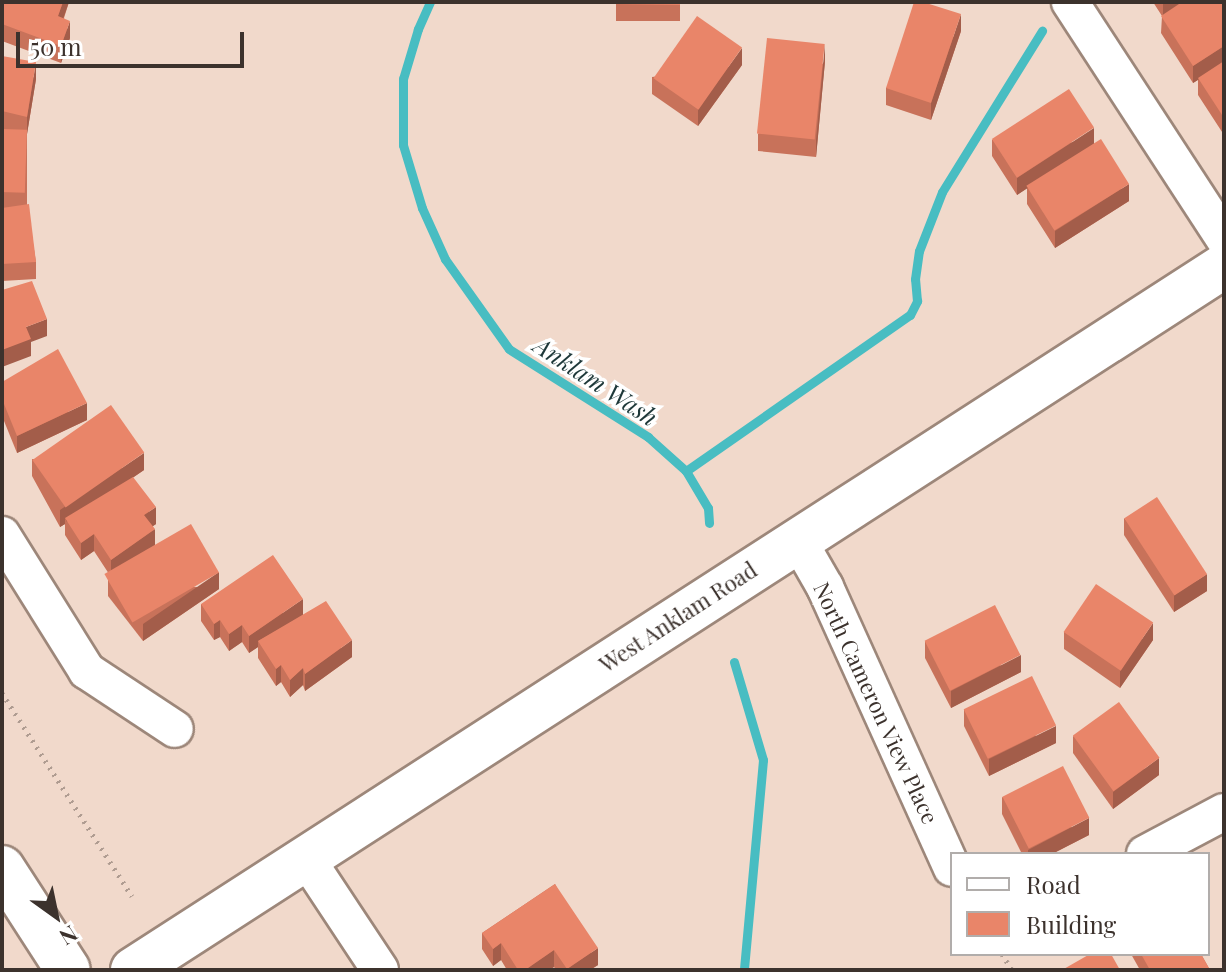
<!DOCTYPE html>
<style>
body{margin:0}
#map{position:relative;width:1226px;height:972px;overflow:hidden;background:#f1d9cb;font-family:"Playfair Display",serif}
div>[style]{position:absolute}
.stream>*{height:9px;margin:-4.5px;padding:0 4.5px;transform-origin:4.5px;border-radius:4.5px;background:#48bdc2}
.path>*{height:5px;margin-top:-2.5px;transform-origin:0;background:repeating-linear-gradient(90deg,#af9c91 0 2px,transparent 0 8px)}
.roads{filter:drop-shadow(2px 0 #9d877a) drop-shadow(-2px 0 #9d877a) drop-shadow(0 2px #9d877a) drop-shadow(0 -2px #9d877a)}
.street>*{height:36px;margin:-18px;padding:0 18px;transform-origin:18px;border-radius:18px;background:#fff}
.secondary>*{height:44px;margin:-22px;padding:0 22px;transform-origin:22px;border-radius:22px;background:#fff}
.wall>*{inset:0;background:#c8725a;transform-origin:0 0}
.shaded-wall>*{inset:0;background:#a35d4a}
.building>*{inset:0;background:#e98569;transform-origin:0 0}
span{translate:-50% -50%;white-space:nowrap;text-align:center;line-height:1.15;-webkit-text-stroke:7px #fff;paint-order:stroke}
.street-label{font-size:22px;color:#3c322d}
.water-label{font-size:24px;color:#1e3839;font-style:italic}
.frame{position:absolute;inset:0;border:4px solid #3c322d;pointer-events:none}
.legend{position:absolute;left:950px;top:852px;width:260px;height:104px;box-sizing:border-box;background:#fff;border:2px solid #b1adab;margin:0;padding:10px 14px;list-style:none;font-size:24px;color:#3c322d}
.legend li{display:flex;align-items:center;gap:16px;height:40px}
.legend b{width:40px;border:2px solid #b1adab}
.north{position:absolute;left:16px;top:876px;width:80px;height:80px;-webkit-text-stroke:6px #fff;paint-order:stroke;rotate:147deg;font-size:22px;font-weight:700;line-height:32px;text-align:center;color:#3c322d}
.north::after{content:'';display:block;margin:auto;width:28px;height:36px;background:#3c322d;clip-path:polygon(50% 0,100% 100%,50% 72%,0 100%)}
.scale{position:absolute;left:16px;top:32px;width:228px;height:36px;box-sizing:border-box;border:4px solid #3c322d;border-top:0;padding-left:10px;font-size:24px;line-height:28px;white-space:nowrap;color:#3c322d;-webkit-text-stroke:6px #fff;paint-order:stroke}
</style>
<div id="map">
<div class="stream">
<i style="left:430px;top:2px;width:30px;rotate:114deg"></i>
<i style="left:418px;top:29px;width:52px;rotate:106.7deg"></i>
<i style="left:403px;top:79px;width:66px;rotate:90deg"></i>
<i style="left:403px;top:145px;width:66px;rotate:73.2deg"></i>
<i style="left:422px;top:208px;width:56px;rotate:65.7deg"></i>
<i style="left:445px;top:259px;width:110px;rotate:54.6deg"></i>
<i style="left:509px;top:349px;width:165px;rotate:32.3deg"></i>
<i style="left:648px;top:437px;width:51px;rotate:41.8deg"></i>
<i style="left:686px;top:471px;width:43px;rotate:59.3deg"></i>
<i style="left:708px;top:508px;width:15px;rotate:86deg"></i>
<i style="left:686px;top:471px;width:273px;rotate:-34.9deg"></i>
<i style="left:910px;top:315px;width:16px;rotate:-63deg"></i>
<i style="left:917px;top:301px;width:22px;rotate:-95deg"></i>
<i style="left:915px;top:279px;width:28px;rotate:-82deg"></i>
<i style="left:919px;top:251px;width:63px;rotate:-68.7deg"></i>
<i style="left:942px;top:192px;width:190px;rotate:-58.2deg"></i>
<i style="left:734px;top:662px;width:102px;rotate:73.5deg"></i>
<i style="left:763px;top:760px;width:211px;rotate:95.2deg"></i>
</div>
<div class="path">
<i style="left:2px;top:693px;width:241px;rotate:57.4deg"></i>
<i style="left:1002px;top:954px;width:19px;rotate:58deg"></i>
</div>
<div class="roads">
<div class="street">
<i style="left:1070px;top:2px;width:282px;rotate:56.9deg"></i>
<i style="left:2px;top:535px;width:160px;rotate:58deg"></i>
<i style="left:87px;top:671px;width:105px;rotate:33.4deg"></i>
<i style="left:798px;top:540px;width:54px;rotate:60.1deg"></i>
<i style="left:825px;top:587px;width:308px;rotate:65.7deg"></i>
<i style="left:1145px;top:854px;width:89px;rotate:-28deg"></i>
<i style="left:306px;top:858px;width:134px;rotate:56.5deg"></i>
</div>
<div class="secondary">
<i style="left:2px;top:868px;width:121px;rotate:57.1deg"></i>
<i style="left:133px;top:970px;width:1298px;rotate:-32.83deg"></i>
</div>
</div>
<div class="wall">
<i style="clip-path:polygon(2px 2px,69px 2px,64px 18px,70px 38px,61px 63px,2px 41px)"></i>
<i style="left:616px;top:2px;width:64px;height:19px"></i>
<i style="clip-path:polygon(1153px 2px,1224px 2px,1224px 135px,1198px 95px,1198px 80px,1193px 83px,1161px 33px,1162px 16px)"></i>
<i style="clip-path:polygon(961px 31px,931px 120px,886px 105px,886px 88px)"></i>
<i style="clip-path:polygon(2px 56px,36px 79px,27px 134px,27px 205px,36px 262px,36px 279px,2px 281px)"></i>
<i style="clip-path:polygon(825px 61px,816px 157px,758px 151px,758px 134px)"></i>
<i style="clip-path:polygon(742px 65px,698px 126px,652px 94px,652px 77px)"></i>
<i style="clip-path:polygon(992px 140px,1094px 143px,1129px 201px,1055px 248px,1027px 204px,1027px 188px,1017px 195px,992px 156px)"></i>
<i style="clip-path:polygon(2px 382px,87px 420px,17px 453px,2px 416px)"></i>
<i style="clip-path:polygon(32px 459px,144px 470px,131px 479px,156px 524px,153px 526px,155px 546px,111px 577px,94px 551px,81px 560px,65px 535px,65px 524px,60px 527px,32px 476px)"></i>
<i style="clip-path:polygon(1124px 518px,1207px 591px,1174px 612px,1124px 535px)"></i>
<i style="clip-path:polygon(108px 579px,219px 589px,143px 641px,108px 596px)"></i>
<i style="clip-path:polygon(201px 604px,303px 615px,352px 657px,305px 691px,303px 685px,290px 697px,281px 682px,276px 686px,258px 658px,258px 647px,249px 653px,242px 642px,229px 651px,220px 637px,214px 640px,201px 621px)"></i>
<i style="clip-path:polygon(1064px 632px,1153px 640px,1120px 688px,1064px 649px)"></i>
<i style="clip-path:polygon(925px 641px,1021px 672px,951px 708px,925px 658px)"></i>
<i style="clip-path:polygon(964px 709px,1056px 743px,989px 776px,964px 726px)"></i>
<i style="clip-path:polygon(1073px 736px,1159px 775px,1113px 809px,1073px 753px)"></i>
<i style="clip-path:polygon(1002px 797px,1089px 835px,1052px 854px,1022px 854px,1002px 814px)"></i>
<i style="clip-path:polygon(555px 884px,598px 965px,590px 970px,556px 970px,554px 967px,549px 970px,507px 970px,501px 960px,493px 966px,482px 949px,482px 933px)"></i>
<i style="clip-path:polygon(1131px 954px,1201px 954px,1210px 970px,1140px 970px)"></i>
</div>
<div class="shaded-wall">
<i style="clip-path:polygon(63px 2px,69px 2px,58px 33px,58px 16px)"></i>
<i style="clip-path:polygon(1163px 2px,1187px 2px,1163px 18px)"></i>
<i style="clip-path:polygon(961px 14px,961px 31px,931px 120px,931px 103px)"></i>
<i style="clip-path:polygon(70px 21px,70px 38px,61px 63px,61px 46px)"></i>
<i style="clip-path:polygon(825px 44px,825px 61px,816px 157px,816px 140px)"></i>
<i style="clip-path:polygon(1224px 46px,1224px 63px,1193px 83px,1193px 66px)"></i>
<i style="clip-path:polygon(742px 48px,742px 65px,698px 126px,698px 109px)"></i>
<i style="clip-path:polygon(36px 62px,36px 79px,27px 134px,27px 117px)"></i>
<i style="clip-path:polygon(1094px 128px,1094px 145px,1017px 195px,1017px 178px)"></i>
<i style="clip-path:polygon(1129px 184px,1129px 201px,1055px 248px,1055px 231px)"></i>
<i style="clip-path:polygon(47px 319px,47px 336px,31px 342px,31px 356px,2px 367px,2px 350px,26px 327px)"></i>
<i style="clip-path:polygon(87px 403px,87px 420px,17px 453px,17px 436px)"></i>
<i style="clip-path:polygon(144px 453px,144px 470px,67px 522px,65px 518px,65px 524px,60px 527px,60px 510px)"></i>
<i style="clip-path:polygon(156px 507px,156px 524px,144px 532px,144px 515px)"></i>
<i style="clip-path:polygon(155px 529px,155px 546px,111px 577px,111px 560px)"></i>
<i style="clip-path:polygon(94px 534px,94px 551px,81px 560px,81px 543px)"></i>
<i style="clip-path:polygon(219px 572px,219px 589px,143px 641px,143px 624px)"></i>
<i style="clip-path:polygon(1207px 574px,1207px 591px,1174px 612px,1174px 595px)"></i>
<i style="clip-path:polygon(303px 599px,303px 616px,258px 641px,258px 647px,249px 653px,249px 636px)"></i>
<i style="clip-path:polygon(220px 620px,220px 637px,214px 640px,214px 624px)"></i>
<i style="clip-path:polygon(1153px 623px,1153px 640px,1120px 688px,1120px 671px)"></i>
<i style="clip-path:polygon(242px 625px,242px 642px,229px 651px,229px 634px)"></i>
<i style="clip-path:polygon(352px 640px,352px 657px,305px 691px,305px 674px)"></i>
<i style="clip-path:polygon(1021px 655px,1021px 672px,951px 708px,951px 691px)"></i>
<i style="clip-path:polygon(281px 665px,281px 682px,276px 686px,276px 669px)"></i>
<i style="clip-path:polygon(303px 668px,303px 685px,290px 697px,290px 680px)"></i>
<i style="clip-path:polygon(1056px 726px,1056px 743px,989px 776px,989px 759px)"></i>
<i style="clip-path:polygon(1159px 758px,1159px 775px,1113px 809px,1113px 792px)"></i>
<i style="clip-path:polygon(1089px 818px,1089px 835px,1052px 854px,1028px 854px,1028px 850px)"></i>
<i style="clip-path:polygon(501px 943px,501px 960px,493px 966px,493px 949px)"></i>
<i style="clip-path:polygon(598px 948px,598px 965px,590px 970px,567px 970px,567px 969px)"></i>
<i style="clip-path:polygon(554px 950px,554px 967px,549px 970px,525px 970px)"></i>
</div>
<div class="building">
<i style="clip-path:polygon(2px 2px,63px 2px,58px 16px,70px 21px,61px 46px,2px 24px)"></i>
<i style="clip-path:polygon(616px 2px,680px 2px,680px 5px,616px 4px)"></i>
<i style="clip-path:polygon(914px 2px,923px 2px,961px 14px,931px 103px,886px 88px)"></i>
<i style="clip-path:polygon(1182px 2px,1224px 2px,1224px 46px,1193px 66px,1161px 16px)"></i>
<i style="left:697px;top:16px;width:55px;height:76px;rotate:35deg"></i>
<i style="left:767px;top:38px;width:58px;height:96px;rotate:6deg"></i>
<i style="clip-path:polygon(2px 56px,36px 62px,27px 117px,2px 111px)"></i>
<i style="clip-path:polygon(1224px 61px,1224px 118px,1198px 78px)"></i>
<i style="left:1069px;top:89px;width:46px;height:92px;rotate:57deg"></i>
<i style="left:2px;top:129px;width:25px;height:63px;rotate:2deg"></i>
<i style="left:1101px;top:139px;width:53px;height:88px;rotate:58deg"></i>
<i style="clip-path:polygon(29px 204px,36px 262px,2px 264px,2px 208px)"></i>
<i style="clip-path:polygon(32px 281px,47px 319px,26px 327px,31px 339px,2px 350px,2px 290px)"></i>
<i style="clip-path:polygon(58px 349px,87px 403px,17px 436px,2px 399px,2px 382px)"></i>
<i style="left:111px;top:405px;width:58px;height:96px;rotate:55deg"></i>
<i style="clip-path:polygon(133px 477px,156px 507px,144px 515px,155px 529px,111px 560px,94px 534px,81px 543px,65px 518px)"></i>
<i style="left:1157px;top:497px;width:92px;height:39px;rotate:57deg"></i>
<i style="left:191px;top:524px;width:56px;height:100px;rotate:60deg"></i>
<i style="clip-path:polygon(273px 555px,303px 599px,249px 636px,242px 625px,229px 634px,220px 620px,214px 624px,201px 604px)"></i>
<i style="left:1096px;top:584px;width:69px;height:58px;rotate:34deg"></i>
<i style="clip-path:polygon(326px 601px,352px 640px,305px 674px,303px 668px,290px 680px,281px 665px,276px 669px,258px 641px)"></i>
<i style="left:995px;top:605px;width:56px;height:79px;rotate:63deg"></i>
<i style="left:1032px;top:676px;width:55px;height:76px;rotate:64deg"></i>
<i style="left:1119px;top:702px;width:69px;height:57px;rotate:54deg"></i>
<i style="left:1063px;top:766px;width:58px;height:68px;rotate:63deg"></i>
<i style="clip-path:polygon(555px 884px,598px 948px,567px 969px,554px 950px,525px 970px,518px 970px,501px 943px,493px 949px,482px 933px)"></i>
<i style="clip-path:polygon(1090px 954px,1111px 954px,1120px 970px,1062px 970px)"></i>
<i style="clip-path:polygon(1141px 954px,1201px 954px,1210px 970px,1150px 970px)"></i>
</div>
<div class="street-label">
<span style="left:678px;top:617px;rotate:-33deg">West Anklam Road</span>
<span style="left:876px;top:703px;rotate:65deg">North Cameron View Place</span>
</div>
<div class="water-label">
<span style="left:596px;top:381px;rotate:33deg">Anklam Wash</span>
</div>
<div class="frame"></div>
<ul class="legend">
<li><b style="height:10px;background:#fff"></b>Road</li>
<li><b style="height:22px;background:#e98569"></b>Building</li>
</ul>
<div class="north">N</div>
<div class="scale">50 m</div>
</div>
